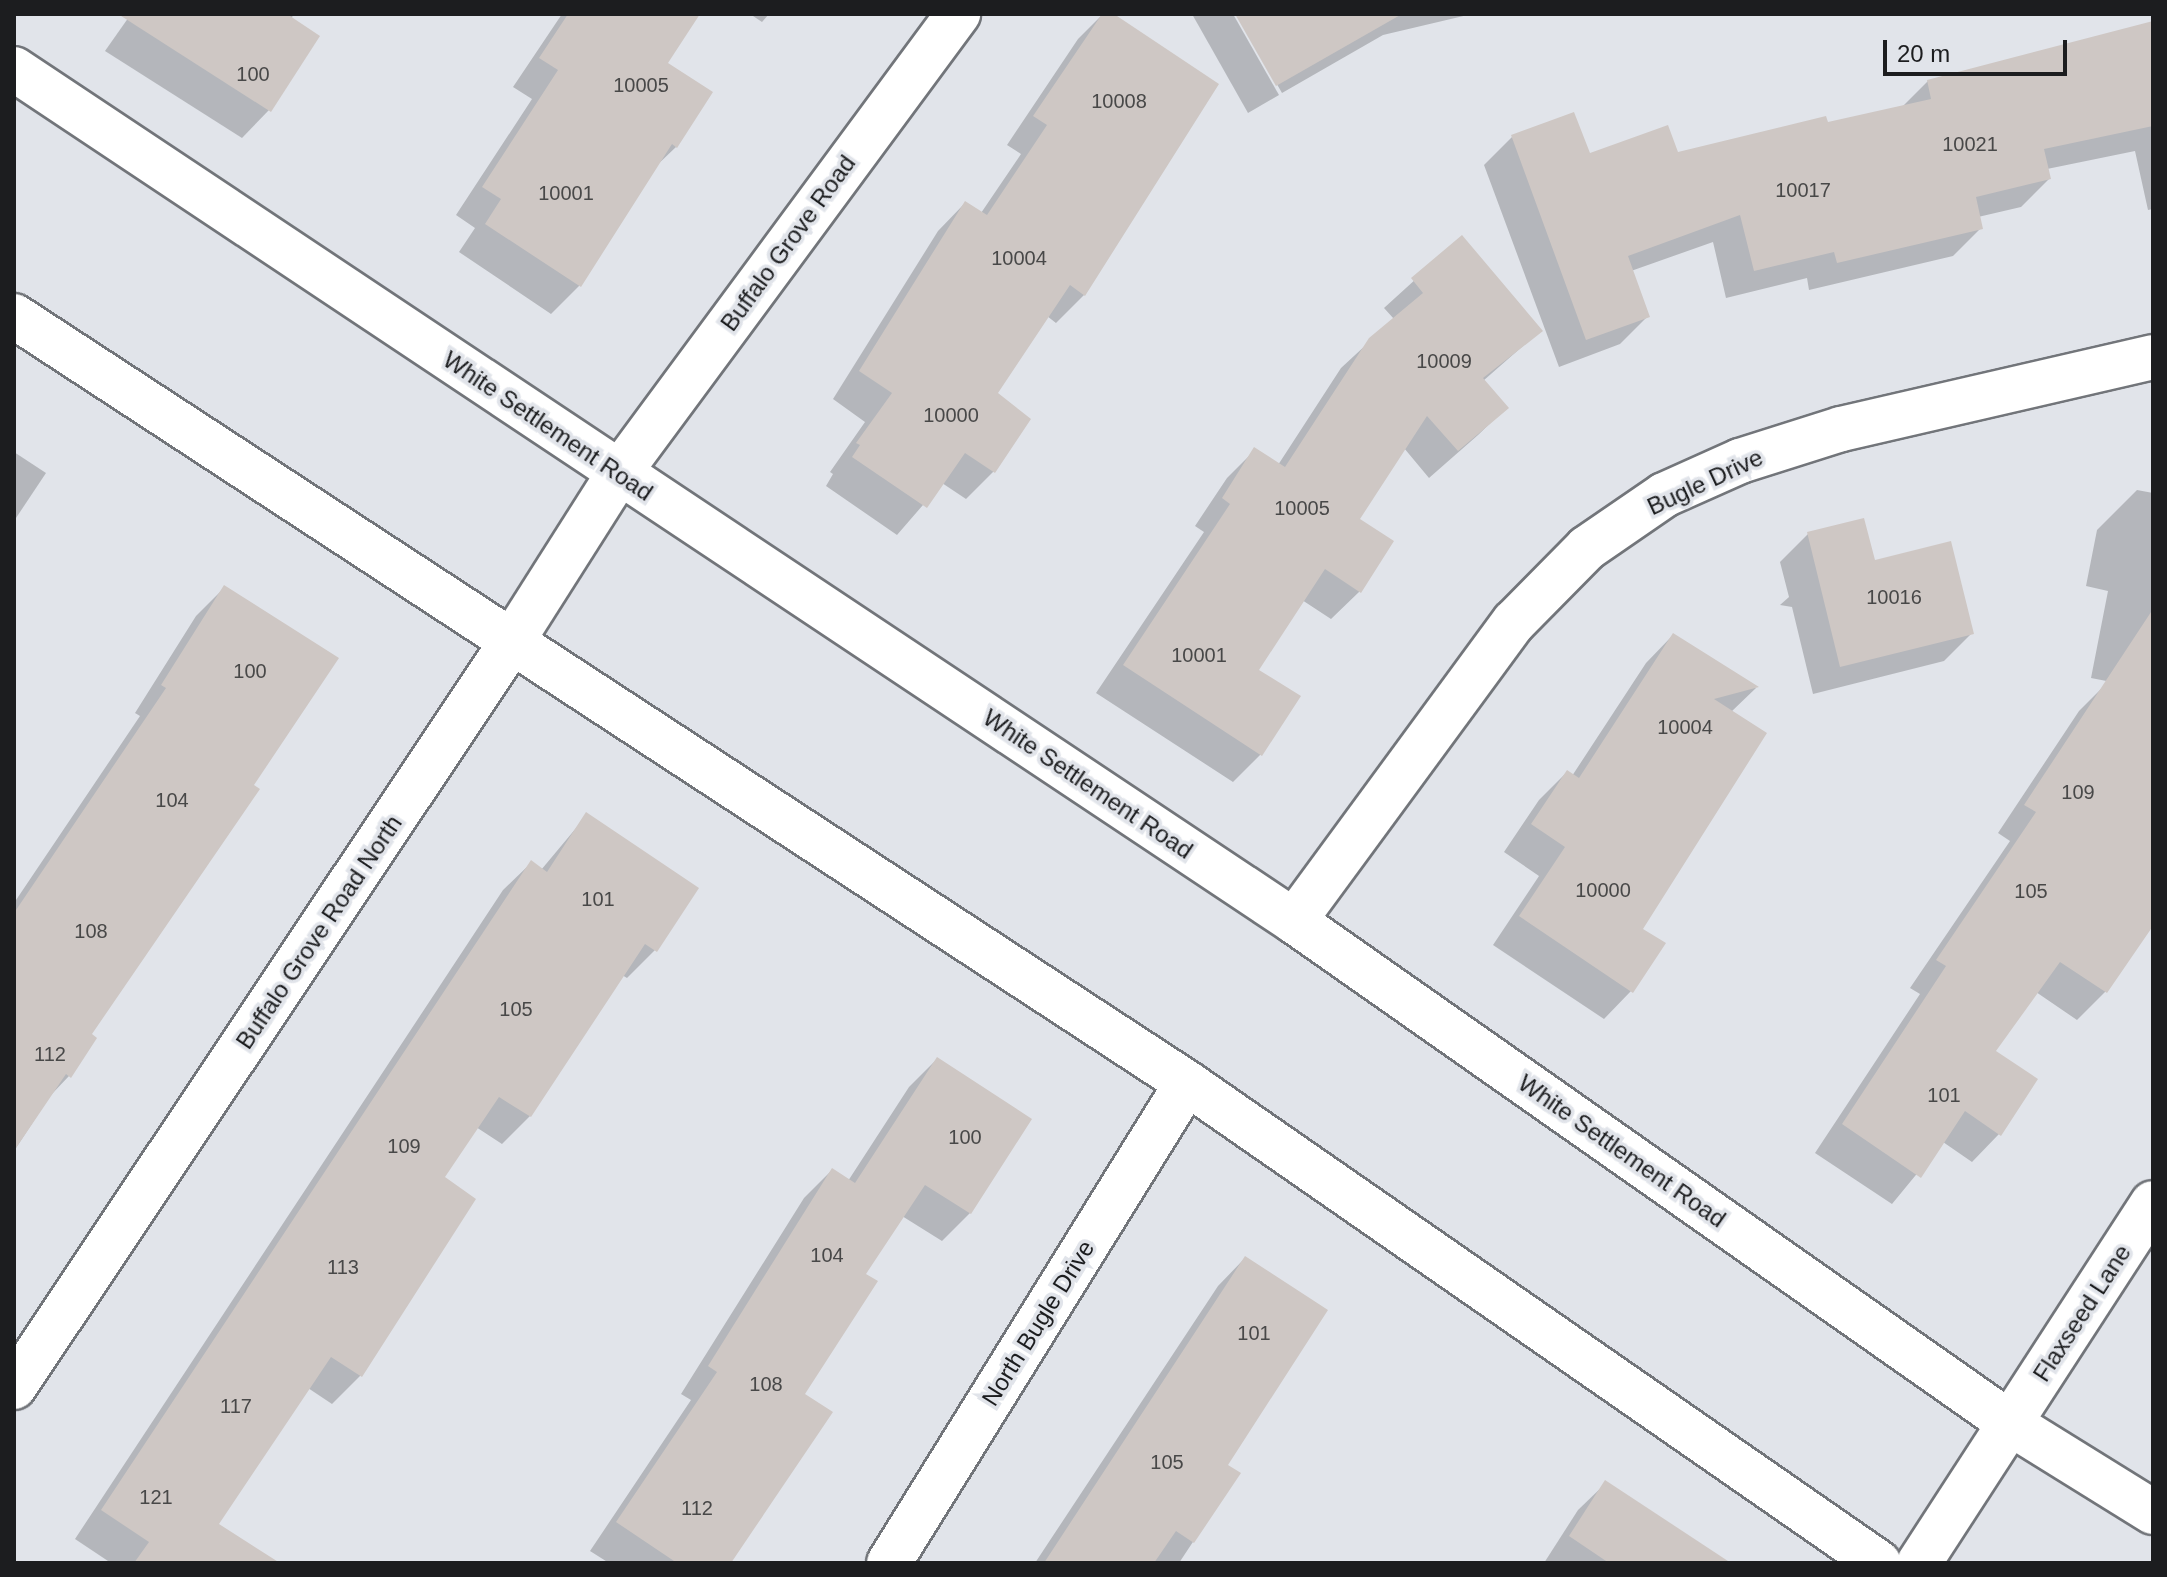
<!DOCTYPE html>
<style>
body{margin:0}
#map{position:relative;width:2167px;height:1577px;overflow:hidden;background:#e1e4ea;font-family:Arial,sans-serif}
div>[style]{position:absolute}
.shadow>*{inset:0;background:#0003}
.building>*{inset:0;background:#cec7c4}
.roads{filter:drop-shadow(2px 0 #72757a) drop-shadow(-2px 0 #72757a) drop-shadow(0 2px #72757a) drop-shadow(0 -2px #72757a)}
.minor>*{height:44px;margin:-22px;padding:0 22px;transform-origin:22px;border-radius:22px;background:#fff}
.major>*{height:44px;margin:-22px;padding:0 22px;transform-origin:22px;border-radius:22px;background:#fff}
span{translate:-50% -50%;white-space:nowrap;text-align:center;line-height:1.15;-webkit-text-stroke:7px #e1e4ea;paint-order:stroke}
.number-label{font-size:20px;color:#484848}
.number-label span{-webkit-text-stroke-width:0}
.street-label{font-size:24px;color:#1c1d1f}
.frame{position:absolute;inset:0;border:16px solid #1c1d1f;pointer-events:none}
.scale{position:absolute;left:1883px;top:40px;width:184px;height:36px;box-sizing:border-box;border:4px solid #1c1d1f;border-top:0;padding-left:10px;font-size:24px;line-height:28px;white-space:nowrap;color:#1c1d1f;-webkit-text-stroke:6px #e1e4ea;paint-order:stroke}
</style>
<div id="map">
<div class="shadow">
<i style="clip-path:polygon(131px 14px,293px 14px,269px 110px,242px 138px,105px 51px)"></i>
<i style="clip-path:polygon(562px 14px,697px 14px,665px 63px,676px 147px,653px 169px,579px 286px,551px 314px,459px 252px,475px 228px,456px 215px,532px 99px,513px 87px)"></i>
<i style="clip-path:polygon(750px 14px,769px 14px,762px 22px)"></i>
<i style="clip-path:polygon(1103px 14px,1110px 14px,1084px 295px,1056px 323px,1047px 316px,995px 393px,994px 471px,966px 499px,942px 483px,897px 535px,826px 486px,833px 474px,830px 472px,865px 422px,833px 399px,938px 231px,965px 203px,981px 213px,1021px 154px,1007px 145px,1078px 39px)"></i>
<i style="clip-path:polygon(1192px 14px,1233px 14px,1279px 95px,1248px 113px)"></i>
<i style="clip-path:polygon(1237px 14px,1472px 14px,1383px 35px,1282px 93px)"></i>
<i style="clip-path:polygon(2153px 23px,2153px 209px,2148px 210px,2135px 151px,2047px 169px,2049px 179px,2021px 207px,1978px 217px,1981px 228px,1953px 256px,1809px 290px,1807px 278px,1726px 298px,1713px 242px,1631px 271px,1648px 316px,1620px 344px,1559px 367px,1484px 165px,1512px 137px,1589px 155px,1676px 155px,1901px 108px,1928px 81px)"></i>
<i style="clip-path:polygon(1461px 238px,1541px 330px,1483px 381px,1506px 408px,1478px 435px,1429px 478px,1404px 448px,1358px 519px,1392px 541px,1359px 592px,1331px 619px,1302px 600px,1257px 670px,1261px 754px,1233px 782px,1096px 693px,1204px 532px,1195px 526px,1227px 478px,1255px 450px,1278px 465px,1341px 368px,1394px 319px,1384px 308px)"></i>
<i style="clip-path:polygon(14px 452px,46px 473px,14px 521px)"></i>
<i style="clip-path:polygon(2137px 490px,2153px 493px,2153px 690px,2091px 678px,2108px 591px,2086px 586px,2097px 530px)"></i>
<i style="clip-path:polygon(1808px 534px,1873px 563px,1972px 633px,1944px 661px,1813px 694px,1792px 607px,1780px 605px,1789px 597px,1780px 562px)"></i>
<i style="clip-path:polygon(224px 588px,69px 1076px,50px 1096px,14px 1151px,14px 903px,140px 716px,135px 713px,196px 616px)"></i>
<i style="clip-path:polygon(1673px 635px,1756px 688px,1731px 712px,1641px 929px,1631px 991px,1604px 1019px,1493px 945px,1539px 876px,1504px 852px,1539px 800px,1567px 772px,1572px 776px,1646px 663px)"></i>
<i style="clip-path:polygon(2107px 683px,2153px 714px,2153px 919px,2105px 992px,2077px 1020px,2036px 992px,1993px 1052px,1999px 1134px,1972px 1162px,1943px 1142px,1892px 1204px,1815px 1153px,1920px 994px,1910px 988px,2010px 841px,1998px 833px,2079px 711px)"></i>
<i style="clip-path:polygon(587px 815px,655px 950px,627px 978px,622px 975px,530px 1116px,502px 1144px,476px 1127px,442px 1178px,474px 1199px,360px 1376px,332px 1404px,308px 1388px,217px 1524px,238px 1563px,111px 1563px,75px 1539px,503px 890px,531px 863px,541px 870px)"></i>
<i style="clip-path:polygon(937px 1059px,970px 1213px,942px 1241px,902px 1216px,863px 1274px,802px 1394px,729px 1563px,609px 1563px,590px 1551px,691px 1400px,681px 1394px,804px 1198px,832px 1170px,848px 1181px,909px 1087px)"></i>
<i style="clip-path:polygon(1245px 1258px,1225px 1465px,1238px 1474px,1179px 1563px,1035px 1563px,1218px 1286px)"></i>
<i style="clip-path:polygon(1606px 1483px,1728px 1563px,1544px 1563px,1578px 1510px)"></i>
</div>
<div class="building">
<i style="clip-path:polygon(118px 14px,287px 14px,320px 36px,271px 112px)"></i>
<i style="clip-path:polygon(568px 14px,700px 14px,668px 63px,713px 92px,677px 148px,672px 144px,581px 287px,485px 224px,501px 199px,482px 187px,558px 70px,539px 58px)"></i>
<i style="clip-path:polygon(1102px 14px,1114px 14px,1219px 84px,1085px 296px,1070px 285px,998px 393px,1031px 419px,995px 473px,965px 453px,927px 508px,852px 457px,860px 445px,856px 443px,892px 393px,859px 371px,965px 201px,987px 215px,1047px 125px,1033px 116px)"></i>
<i style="clip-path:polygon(1235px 14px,1402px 14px,1276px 86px)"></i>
<i style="clip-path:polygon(2153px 21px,2153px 126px,2044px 149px,2051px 179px,1976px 197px,1983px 229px,1837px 263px,1834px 252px,1754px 271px,1740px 215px,1628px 256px,1650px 317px,1586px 340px,1511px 135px,1574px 112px,1590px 153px,1668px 125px,1678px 152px,1826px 116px,1828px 122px,1931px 99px,1927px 80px)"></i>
<i style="clip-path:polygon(1462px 235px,1543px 331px,1483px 378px,1509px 408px,1458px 451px,1427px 416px,1360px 519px,1394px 541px,1361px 593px,1325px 569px,1259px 670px,1301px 696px,1262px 756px,1123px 665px,1230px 504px,1222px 498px,1254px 447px,1285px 467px,1369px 338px,1423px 293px,1411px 278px)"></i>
<i style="clip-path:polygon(1864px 518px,1875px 560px,1951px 541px,1974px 634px,1840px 667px,1807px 532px)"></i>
<i style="clip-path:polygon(224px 585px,339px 658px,254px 785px,260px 789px,92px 1034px,97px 1038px,71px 1078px,66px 1074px,14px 1151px,14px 913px,166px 688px,161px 685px)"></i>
<i style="clip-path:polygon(2153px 609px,2153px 926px,2107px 993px,2060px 962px,1996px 1051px,2038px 1079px,2001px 1136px,1965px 1111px,1921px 1178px,1842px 1124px,1946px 966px,1936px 960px,2036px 812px,2024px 805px)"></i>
<i style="clip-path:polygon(1673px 633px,1759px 687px,1714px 699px,1767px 733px,1643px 929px,1666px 943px,1633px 993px,1519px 916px,1565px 847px,1531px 824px,1567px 770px,1579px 778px)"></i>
<i style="clip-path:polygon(586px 812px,699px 888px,657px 952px,645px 944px,531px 1117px,499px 1097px,445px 1177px,476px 1199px,362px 1377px,331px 1357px,219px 1524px,280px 1563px,134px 1563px,149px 1542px,101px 1510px,531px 860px,547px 872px)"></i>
<i style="clip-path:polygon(937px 1057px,1032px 1119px,971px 1214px,925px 1185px,866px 1274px,878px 1281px,805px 1394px,833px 1412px,731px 1563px,677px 1563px,616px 1522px,717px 1372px,708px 1366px,832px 1168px,855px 1183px)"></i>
<i style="clip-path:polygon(1245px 1256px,1328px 1310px,1228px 1465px,1241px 1473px,1194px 1543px,1176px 1531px,1154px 1563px,1044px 1563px)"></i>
<i style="clip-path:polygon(1605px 1480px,1731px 1563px,1609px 1563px,1569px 1536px)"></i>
</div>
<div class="roads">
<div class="minor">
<i style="left:1294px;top:921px;width:371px;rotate:-53.7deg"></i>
<i style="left:1514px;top:622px;width:104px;rotate:-45.4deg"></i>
<i style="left:1587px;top:548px;width:93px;rotate:-34.5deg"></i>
<i style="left:1664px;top:495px;width:83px;rotate:-24.1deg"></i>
<i style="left:1740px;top:461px;width:106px;rotate:-17.6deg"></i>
<i style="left:1841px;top:429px;width:320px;rotate:-13deg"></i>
<i style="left:14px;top:1387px;width:895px;rotate:-56.26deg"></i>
<i style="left:511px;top:643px;width:201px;rotate:-57.6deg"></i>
<i style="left:619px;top:473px;width:571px;rotate:-53.55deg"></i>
<i style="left:889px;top:1563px;width:565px;rotate:-58.17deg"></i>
<i style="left:1919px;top:1563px;width:429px;rotate:-57deg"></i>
</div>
<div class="major">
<i style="left:14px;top:69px;width:1538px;rotate:33.65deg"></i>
<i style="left:1294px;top:921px;width:876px;rotate:35.05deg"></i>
<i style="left:2011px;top:1424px;width:167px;rotate:31.8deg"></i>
<i style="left:14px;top:316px;width:1402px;rotate:33.18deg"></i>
<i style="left:1187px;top:1083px;width:842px;rotate:34.75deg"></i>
</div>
</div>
<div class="number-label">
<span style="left:253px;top:74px">100</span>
<span style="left:641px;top:85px">10005</span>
<span style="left:1119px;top:101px">10008</span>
<span style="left:1970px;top:144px">10021</span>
<span style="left:1803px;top:190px">10017</span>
<span style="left:566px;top:193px">10001</span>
<span style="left:1019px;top:258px">10004</span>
<span style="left:1444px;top:361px">10009</span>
<span style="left:951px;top:415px">10000</span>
<span style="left:1302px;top:508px">10005</span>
<span style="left:1894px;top:597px">10016</span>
<span style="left:1199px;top:655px">10001</span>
<span style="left:250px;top:671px">100</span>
<span style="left:1685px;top:727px">10004</span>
<span style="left:2078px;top:792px">109</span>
<span style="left:172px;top:800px">104</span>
<span style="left:1603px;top:890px">10000</span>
<span style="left:2031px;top:891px">105</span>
<span style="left:598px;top:899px">101</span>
<span style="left:91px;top:931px">108</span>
<span style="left:516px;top:1009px">105</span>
<span style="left:50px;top:1054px">112</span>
<span style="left:1944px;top:1095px">101</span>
<span style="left:965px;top:1137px">100</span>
<span style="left:404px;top:1146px">109</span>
<span style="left:827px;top:1255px">104</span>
<span style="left:343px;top:1267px">113</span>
<span style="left:1254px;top:1333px">101</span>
<span style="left:766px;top:1384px">108</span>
<span style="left:236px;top:1406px">117</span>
<span style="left:1167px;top:1462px">105</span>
<span style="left:156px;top:1497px">121</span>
<span style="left:697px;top:1508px">112</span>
</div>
<div class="street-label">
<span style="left:788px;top:243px;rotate:-54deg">Buffalo Grove Road</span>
<span style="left:548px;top:426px;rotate:34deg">White Settlement Road</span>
<span style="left:1705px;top:482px;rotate:-25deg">Bugle Drive</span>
<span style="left:1088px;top:784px;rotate:34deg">White Settlement Road</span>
<span style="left:319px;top:932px;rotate:-56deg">Buffalo Grove Road North</span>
<span style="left:1622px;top:1151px;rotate:35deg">White Settlement Road</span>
<span style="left:2082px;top:1313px;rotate:-57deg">Flaxseed Lane</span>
<span style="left:1038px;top:1323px;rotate:-58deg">North Bugle Drive</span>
</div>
<div class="frame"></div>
<div class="scale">20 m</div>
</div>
